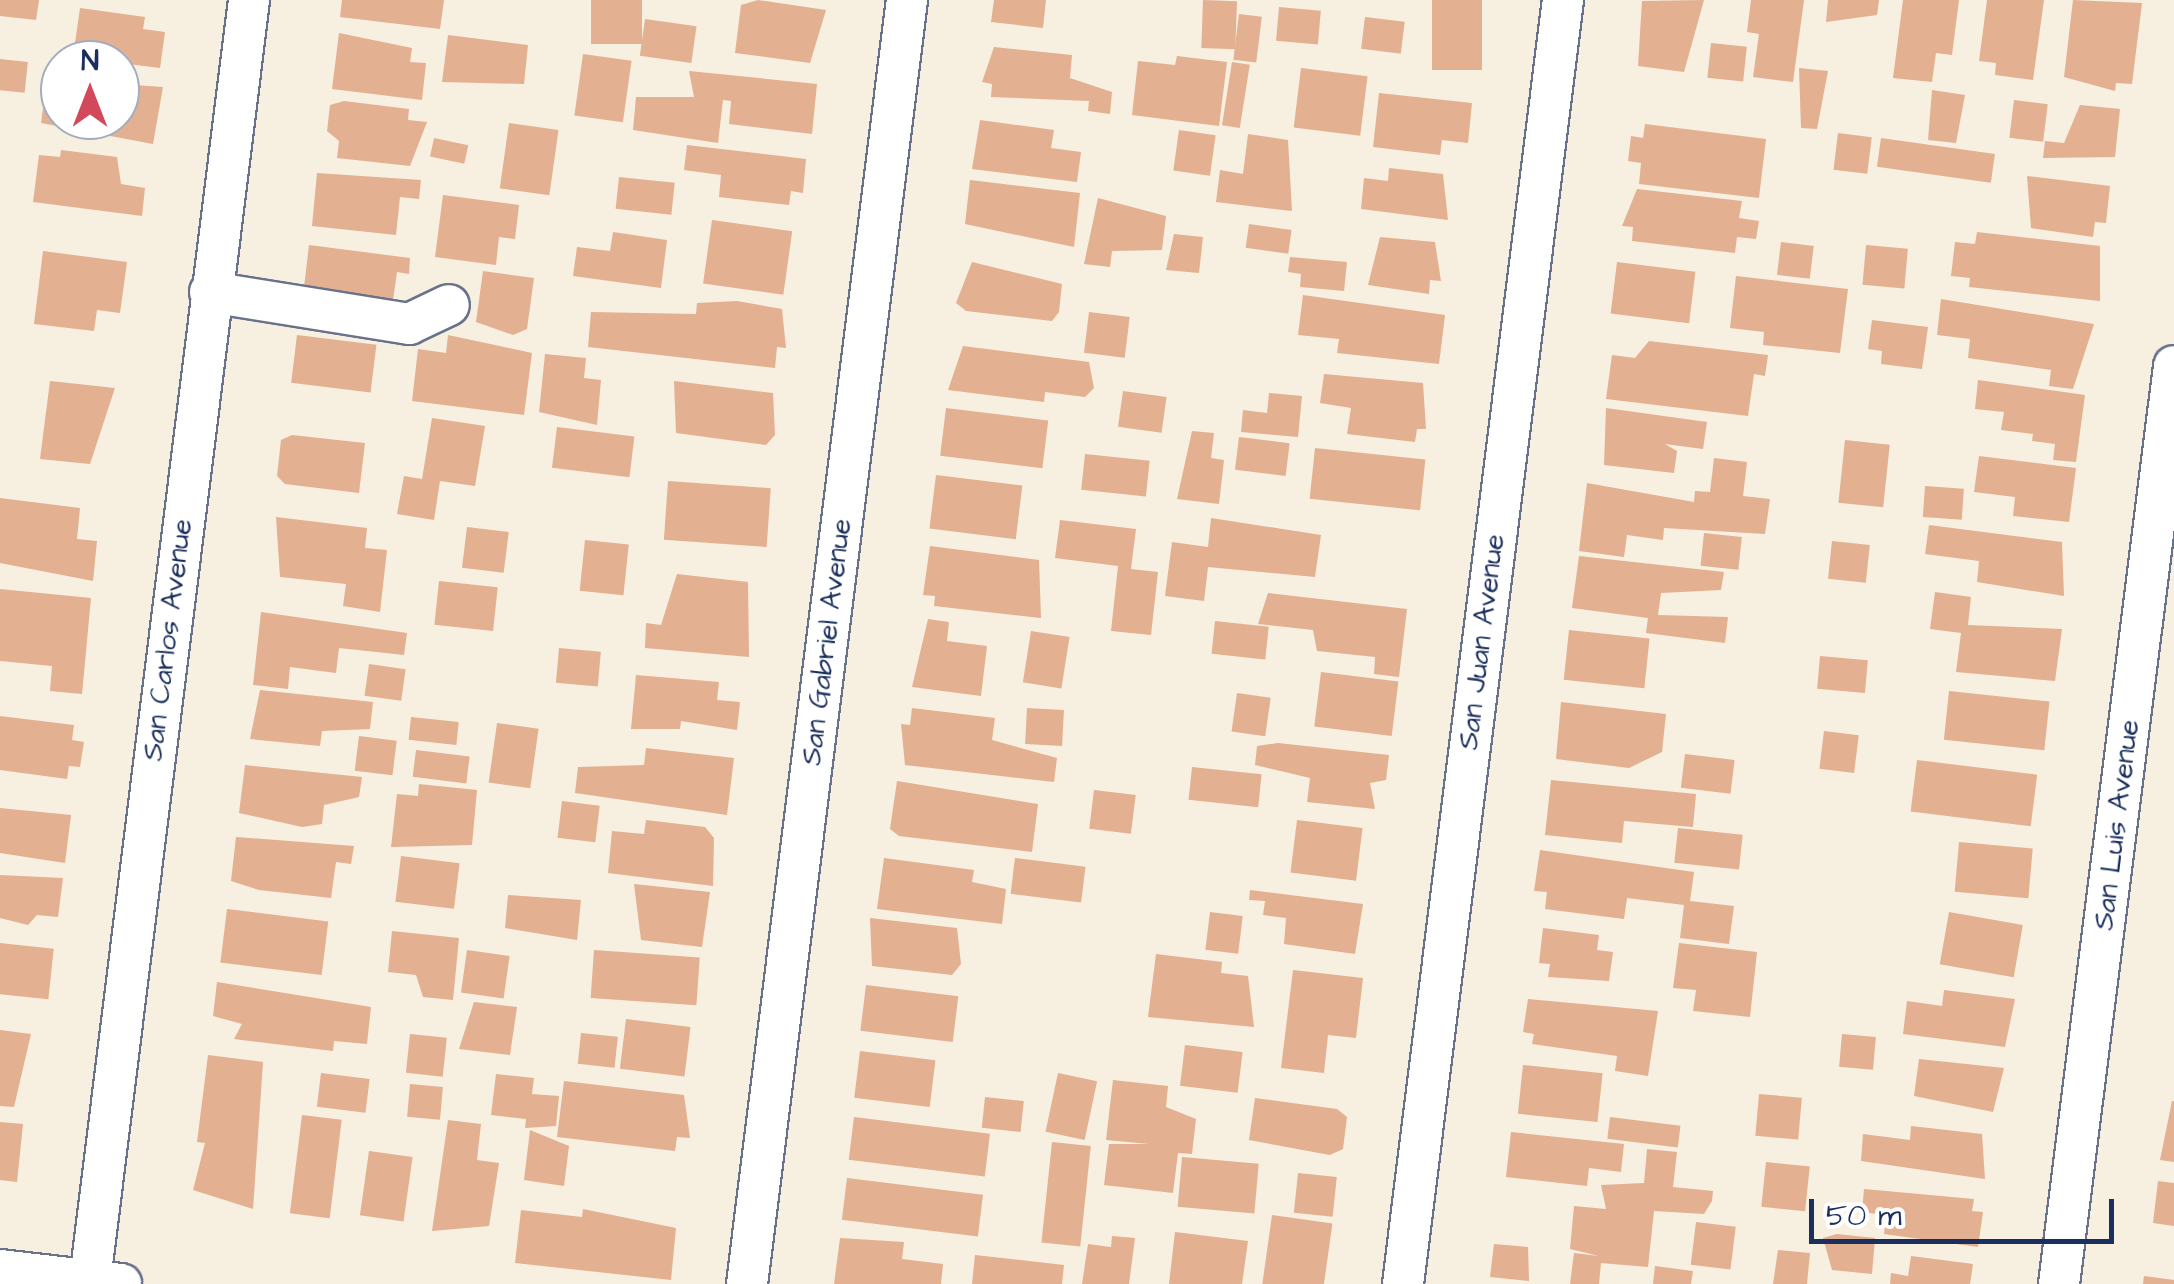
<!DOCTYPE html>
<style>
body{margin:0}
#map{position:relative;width:2174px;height:1284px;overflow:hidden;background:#f7efdf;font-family:"Architects Daughter",sans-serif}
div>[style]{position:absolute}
.building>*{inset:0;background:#e3b092;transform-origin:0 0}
.roads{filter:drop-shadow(2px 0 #68728b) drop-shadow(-2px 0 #68728b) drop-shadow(0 2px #68728b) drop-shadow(0 -2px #68728b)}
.minor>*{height:40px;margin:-20px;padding:0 20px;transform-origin:20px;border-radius:20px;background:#fff}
span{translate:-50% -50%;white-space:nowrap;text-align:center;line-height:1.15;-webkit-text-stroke:8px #fff;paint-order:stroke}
.street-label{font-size:28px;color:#1b2f5e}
.north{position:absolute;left:40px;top:40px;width:100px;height:100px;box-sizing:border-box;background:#fff;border:2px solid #a4acbf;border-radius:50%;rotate:0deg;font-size:28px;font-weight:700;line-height:40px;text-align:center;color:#1b2f5e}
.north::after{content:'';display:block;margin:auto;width:35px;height:45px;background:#d1495b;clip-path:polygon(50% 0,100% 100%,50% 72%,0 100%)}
.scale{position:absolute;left:1809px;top:1199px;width:305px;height:45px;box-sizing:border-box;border:5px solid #1b2f5e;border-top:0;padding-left:12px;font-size:30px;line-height:35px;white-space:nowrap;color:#1b2f5e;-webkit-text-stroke:8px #fff;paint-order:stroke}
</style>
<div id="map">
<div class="building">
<i style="clip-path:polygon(0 0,39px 0,36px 20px,0 16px)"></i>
<i style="clip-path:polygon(342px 0,444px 0,440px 29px,340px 17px)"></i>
<i style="left:591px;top:0;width:51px;height:44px"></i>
<i style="clip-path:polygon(758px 0,826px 10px,810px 63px,735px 53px,741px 5px)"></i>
<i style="clip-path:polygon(994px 0,1046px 0,1043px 28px,991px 22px)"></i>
<i style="left:1203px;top:0;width:34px;height:48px;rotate:2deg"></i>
<i style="left:1432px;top:0;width:50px;height:70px"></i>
<i style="clip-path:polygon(1704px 0,1684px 72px,1638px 66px,1642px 1px)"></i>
<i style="clip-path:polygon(1751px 0,1804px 0,1793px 82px,1753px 77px,1759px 34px,1747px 32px)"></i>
<i style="clip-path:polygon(1828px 0,1879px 0,1877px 15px,1826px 22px)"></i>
<i style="clip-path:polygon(1903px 0,1959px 0,1952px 55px,1936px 53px,1932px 82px,1893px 78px)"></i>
<i style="clip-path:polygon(1987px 0,2044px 0,2033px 80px,1995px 75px,1996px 63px,1979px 61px)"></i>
<i style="clip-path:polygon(2073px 0,2142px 3px,2132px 84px,2116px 83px,2115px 91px,2064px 77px)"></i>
<i style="left:1279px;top:7px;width:42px;height:34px;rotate:5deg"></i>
<i style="clip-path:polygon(80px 8px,145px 17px,143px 29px,165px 32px,160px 68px,73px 57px)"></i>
<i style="left:1239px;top:14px;width:23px;height:46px;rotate:7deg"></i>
<i style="left:1365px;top:17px;width:40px;height:32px;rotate:7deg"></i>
<i style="left:645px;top:19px;width:52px;height:37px;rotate:8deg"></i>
<i style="clip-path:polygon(339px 33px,412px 48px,410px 62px,426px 63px,422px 100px,332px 89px)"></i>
<i style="clip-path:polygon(448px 35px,528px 45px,524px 84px,442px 82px)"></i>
<i style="left:1711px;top:43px;width:36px;height:35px;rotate:6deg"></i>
<i style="clip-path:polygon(994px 47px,1072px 55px,1070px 78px,1112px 92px,1110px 114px,1088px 111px,1089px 101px,991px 97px,992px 84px,982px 82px)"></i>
<i style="left:583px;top:54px;width:49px;height:62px;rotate:8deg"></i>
<i style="clip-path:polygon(1177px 56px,1227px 62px,1219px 126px,1132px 115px,1138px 61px,1175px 65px)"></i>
<i style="left:0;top:59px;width:28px;height:31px;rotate:6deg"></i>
<i style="left:1232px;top:62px;width:18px;height:64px;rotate:9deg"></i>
<i style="left:1301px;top:68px;width:67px;height:60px;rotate:7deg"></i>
<i style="clip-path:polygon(1799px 68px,1828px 71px,1817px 129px,1801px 128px)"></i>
<i style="clip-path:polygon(689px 71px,817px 84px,812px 134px,729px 124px,731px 101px,723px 100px,718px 143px,633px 130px,636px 97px,694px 97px)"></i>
<i style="clip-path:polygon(120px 84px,163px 87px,153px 144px,41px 123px,45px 93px,60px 94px,60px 120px,120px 120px)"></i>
<i style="clip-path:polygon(1932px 90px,1965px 95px,1956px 143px,1928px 140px)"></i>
<i style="clip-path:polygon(1379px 93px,1472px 103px,1468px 143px,1442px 140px,1440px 155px,1373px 147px)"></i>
<i style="left:2014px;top:100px;width:34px;height:38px;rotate:7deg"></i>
<i style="clip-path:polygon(344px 101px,409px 109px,408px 120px,427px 122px,410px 166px,337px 158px,339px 141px,327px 131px,330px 105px)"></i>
<i style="clip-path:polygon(2080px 105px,2120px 109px,2115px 157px,2043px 158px,2045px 141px,2064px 143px)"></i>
<i style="clip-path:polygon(980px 120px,1054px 130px,1051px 148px,1081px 152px,1077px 182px,972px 169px)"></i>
<i style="left:509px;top:123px;width:50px;height:66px;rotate:8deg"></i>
<i style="clip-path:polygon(1645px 124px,1766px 139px,1759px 198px,1639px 184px,1641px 163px,1628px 161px,1631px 136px,1643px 138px)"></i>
<i style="left:1179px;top:130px;width:37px;height:41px;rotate:8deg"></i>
<i style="left:1838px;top:133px;width:34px;height:37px;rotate:7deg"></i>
<i style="clip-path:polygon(1248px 134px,1288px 140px,1292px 211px,1216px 202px,1220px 170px,1243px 174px)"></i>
<i style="left:434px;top:138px;width:35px;height:19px;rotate:12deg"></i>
<i style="left:1881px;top:138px;width:115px;height:29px;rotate:8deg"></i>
<i style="clip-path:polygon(687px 145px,806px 159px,803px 193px,791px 191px,789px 205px,719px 197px,721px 175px,684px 170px)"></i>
<i style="clip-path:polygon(61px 150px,117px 157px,121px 184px,145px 188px,142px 216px,33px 202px,39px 155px,60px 157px)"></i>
<i style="clip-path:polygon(1389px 168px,1443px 174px,1448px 220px,1361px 209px,1364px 178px,1388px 181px)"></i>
<i style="clip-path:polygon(317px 173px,421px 180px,419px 199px,400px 197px,396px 235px,312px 226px)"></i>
<i style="clip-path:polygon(2027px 176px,2110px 186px,2106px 223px,2095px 222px,2093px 237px,2031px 228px)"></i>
<i style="left:619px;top:177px;width:56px;height:32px;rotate:6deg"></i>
<i style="clip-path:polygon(970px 180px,1080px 193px,1074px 247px,965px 224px)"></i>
<i style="clip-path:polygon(1637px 189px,1742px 201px,1739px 218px,1759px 221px,1756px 239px,1737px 237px,1735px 253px,1632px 241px,1633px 227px,1622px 226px)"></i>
<i style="clip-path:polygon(443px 195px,519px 205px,515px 239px,499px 237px,496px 265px,435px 257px)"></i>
<i style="clip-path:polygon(1098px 198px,1166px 216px,1162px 250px,1112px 251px,1110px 267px,1084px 264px)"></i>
<i style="left:712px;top:220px;width:81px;height:64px;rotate:8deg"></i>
<i style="left:1249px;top:224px;width:43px;height:24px;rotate:8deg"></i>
<i style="clip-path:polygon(613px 232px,667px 240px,661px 288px,573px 276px,577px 247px,610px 251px)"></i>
<i style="clip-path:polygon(1977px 232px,2100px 246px,2100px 301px,1969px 287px,1970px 278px,1951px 276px,1955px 242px,1975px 244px)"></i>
<i style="clip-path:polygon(1174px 234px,1203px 237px,1199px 273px,1166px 270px)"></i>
<i style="clip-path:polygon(1380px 237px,1435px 242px,1441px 281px,1430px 280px,1429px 294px,1368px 285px)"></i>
<i style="left:1781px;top:242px;width:33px;height:33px;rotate:7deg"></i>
<i style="clip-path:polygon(309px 245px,410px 258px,409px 274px,397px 272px,392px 307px,303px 296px)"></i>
<i style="left:1866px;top:245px;width:42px;height:40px;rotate:5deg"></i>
<i style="clip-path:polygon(43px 251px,127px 262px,120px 313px,97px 310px,94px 331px,34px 324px)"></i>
<i style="clip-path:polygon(1290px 257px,1347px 262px,1344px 291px,1300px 287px,1301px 274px,1288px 272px)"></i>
<i style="clip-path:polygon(972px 262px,1062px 284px,1059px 312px,1052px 321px,966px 311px,956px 303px)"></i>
<i style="left:1617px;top:262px;width:79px;height:52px;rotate:7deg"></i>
<i style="clip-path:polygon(483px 271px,534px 278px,527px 329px,513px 335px,476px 322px)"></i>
<i style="clip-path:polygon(1736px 276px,1848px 289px,1840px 353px,1763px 345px,1764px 332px,1730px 328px)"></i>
<i style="clip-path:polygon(1303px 295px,1445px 315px,1439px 364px,1337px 353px,1339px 339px,1298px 335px)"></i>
<i style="clip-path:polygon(1941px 299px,2094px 324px,2073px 389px,2049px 386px,2051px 370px,1968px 358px,1970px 339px,1937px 335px)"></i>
<i style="clip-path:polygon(737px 301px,782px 309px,786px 348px,777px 347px,775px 368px,588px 347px,591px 312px,696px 314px,697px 303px)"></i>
<i style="left:1089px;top:312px;width:41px;height:41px;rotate:7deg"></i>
<i style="clip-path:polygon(1872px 320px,1928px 327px,1922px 369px,1881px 364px,1882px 351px,1868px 349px)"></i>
<i style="left:297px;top:335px;width:80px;height:48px;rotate:7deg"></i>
<i style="clip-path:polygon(448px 335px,532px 353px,524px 415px,412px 401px,418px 349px,446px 353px)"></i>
<i style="clip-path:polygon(1649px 341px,1768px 355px,1765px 376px,1754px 374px,1748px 416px,1606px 399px,1612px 355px,1635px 358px)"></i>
<i style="clip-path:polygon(963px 346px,1089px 362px,1094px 388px,1085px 397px,1045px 392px,1044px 402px,948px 390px)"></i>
<i style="clip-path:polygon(545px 354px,586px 358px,584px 378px,601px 380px,597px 425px,539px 412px)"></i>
<i style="clip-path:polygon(1324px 374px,1423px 383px,1426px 429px,1417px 429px,1415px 442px,1347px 434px,1351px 408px,1320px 403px)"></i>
<i style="clip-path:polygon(1978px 380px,2085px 395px,2076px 462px,2053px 460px,2055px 444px,2032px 441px,2033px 434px,2001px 430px,2004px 412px,1975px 409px)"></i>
<i style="clip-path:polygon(50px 381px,115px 388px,90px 464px,40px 459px)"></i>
<i style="clip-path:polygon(674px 381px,773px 393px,775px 435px,766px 445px,676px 433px)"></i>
<i style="left:1123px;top:391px;width:44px;height:36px;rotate:8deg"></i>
<i style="clip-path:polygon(1269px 393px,1302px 396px,1298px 437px,1241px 432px,1243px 410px,1267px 413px)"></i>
<i style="left:946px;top:408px;width:103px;height:48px;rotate:7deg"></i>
<i style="clip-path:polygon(1606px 408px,1707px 422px,1703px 449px,1665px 444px,1677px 451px,1674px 473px,1604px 465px)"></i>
<i style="clip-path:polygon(432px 418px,485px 426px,475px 486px,440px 481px,434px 520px,397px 514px,404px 476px,422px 479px)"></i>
<i style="left:557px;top:427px;width:78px;height:41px;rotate:7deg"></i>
<i style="clip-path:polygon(1192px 431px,1214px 433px,1211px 458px,1224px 460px,1219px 504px,1177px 499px)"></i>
<i style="clip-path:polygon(292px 435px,365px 443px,359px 493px,285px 484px,277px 476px,281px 440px)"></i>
<i style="left:1239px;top:437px;width:51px;height:33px;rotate:7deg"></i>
<i style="left:1845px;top:440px;width:45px;height:63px;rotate:6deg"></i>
<i style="left:1315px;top:448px;width:111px;height:51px;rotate:6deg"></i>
<i style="left:1085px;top:454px;width:65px;height:36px;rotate:6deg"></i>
<i style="clip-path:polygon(1979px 456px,2076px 468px,2069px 522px,2013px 516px,2015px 497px,1974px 492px)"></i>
<i style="clip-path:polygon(1714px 458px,1747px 462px,1743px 496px,1770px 499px,1765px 534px,1664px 528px,1663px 540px,1627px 535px,1624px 557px,1579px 551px,1587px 483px,1694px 502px,1695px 491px,1710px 492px)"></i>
<i style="left:936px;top:475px;width:87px;height:54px;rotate:7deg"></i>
<i style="left:668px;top:481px;width:103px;height:59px;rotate:4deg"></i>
<i style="left:1925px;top:486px;width:39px;height:31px;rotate:4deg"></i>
<i style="clip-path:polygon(0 498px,80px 508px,77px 539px,97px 541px,93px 581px,0 563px)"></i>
<i style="clip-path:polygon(276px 517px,367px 528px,365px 548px,387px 550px,380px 612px,343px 606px,346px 584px,280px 577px)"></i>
<i style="clip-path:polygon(1211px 518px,1321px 535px,1315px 577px,1208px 567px,1204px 601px,1165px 596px,1172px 542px,1208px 547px)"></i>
<i style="clip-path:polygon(1060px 520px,1136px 529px,1131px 569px,1158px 572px,1151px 635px,1111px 631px,1118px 566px,1055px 558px)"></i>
<i style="clip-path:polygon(1929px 525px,2062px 542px,2064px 596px,1977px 582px,1979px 561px,1925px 554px)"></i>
<i style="left:467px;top:527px;width:42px;height:41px;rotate:7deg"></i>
<i style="left:1704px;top:533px;width:38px;height:33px;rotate:6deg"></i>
<i style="left:585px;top:540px;width:44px;height:51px;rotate:6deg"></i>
<i style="left:1832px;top:541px;width:38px;height:38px;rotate:6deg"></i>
<i style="clip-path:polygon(930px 546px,1039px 560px,1041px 618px,934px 606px,935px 596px,923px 595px)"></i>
<i style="clip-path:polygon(1579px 556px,1724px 572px,1721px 590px,1661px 593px,1658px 615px,1728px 617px,1725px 643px,1646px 633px,1648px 618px,1572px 608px)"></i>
<i style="clip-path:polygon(677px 574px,748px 582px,749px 657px,645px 648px,646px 623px,661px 625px)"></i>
<i style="left:439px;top:581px;width:59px;height:44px;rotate:6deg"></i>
<i style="clip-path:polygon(0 589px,91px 598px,82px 694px,50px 691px,52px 666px,0 661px)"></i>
<i style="clip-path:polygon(1935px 592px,1971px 597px,1968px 625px,2062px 629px,2055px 681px,1956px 672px,1961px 633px,1930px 629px)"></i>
<i style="clip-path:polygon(1268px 593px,1407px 609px,1399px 677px,1374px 674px,1375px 657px,1317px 651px,1313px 630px,1258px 624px)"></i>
<i style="clip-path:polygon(261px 612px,407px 633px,404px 655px,339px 648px,336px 673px,290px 667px,288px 689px,253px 685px)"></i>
<i style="clip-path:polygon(928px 619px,949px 622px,947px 641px,987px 646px,981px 696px,912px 687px)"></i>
<i style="left:1215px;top:621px;width:54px;height:33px;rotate:6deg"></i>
<i style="left:1569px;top:630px;width:81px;height:50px;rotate:6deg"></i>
<i style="left:1031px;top:631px;width:39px;height:52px;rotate:9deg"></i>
<i style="left:559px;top:648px;width:42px;height:35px;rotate:5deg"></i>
<i style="left:1820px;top:656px;width:48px;height:33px;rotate:5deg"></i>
<i style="left:369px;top:664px;width:37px;height:32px;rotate:8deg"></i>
<i style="left:1321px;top:672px;width:78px;height:55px;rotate:7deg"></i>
<i style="clip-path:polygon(636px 675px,719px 682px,717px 700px,740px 702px,737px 730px,681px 721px,680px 729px,631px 729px)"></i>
<i style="clip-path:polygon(260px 690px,373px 702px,370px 729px,322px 731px,320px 746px,250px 739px)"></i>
<i style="left:1949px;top:691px;width:101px;height:49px;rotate:6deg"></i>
<i style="left:1237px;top:693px;width:34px;height:39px;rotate:8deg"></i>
<i style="clip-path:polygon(1561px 702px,1666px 714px,1662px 752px,1629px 768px,1556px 759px)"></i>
<i style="clip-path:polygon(912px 708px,995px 718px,992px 740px,1057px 758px,1054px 782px,905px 765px,901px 724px,910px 725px)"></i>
<i style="left:1027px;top:708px;width:37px;height:36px;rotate:3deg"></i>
<i style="clip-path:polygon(0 716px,74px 725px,72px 740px,84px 742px,80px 767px,69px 766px,67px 779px,0 770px)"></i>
<i style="left:411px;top:717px;width:48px;height:23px;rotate:6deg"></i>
<i style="left:497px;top:723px;width:42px;height:60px;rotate:8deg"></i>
<i style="left:1824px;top:731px;width:35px;height:38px;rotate:7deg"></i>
<i style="left:359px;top:736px;width:38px;height:35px;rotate:7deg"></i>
<i style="clip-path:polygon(1278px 743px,1389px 755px,1386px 780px,1370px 783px,1375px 809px,1307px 802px,1310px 778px,1255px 765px,1257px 746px)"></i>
<i style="clip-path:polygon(646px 748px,734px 758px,727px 815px,575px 793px,578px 767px,644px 765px)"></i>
<i style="left:416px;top:750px;width:54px;height:27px;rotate:7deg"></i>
<i style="left:1685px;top:754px;width:50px;height:34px;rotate:7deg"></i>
<i style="left:1917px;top:760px;width:121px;height:52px;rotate:7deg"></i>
<i style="clip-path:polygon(245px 765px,362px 777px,359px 797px,324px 805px,322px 824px,302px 827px,239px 813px)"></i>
<i style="left:1192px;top:767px;width:70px;height:33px;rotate:6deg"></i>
<i style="clip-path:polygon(1551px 780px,1696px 794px,1693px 827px,1624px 821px,1622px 843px,1545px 835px)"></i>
<i style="clip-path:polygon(897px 781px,1038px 804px,1032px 852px,899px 836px,890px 829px)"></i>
<i style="clip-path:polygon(419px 784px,477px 790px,472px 845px,391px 847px,397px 794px,418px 796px)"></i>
<i style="left:1094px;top:790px;width:42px;height:39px;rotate:7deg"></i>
<i style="left:562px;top:801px;width:38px;height:37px;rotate:7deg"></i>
<i style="clip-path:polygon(0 808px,71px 815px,65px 863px,0 853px)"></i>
<i style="clip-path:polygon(646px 820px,705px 827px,714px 838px,713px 886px,608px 873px,612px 831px,644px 834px)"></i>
<i style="left:1297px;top:820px;width:66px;height:53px;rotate:7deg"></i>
<i style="left:1678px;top:828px;width:65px;height:35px;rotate:6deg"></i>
<i style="clip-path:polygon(236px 837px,354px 846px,351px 864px,336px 862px,331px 898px,259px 890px,231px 881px)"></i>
<i style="left:1959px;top:842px;width:74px;height:50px;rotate:5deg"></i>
<i style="clip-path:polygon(1540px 850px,1694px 872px,1690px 901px,1734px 906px,1729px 944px,1680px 938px,1684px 905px,1627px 898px,1624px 919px,1545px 909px,1547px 892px,1534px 891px)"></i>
<i style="left:401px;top:856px;width:59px;height:46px;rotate:7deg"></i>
<i style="clip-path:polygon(884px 858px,974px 870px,972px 882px,1006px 889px,1002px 924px,877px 909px)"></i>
<i style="left:1015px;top:858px;width:71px;height:36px;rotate:7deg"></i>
<i style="clip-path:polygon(0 875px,63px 878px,58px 917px,37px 915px,28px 925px,0 918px)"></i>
<i style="clip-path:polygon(634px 884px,710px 892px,702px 947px,641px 940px)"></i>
<i style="clip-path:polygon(1250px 890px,1363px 904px,1355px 954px,1284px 944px,1286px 918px,1263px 915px,1265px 901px,1249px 900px)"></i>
<i style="clip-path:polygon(508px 895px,581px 900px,577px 940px,505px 928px)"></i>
<i style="left:227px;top:909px;width:102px;height:54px;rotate:7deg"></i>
<i style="left:1210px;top:912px;width:33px;height:38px;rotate:7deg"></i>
<i style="left:1949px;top:912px;width:75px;height:53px;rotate:10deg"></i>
<i style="clip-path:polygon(870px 918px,957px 928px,961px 964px,952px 975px,872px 966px)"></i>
<i style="clip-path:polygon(1543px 928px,1599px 935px,1597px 950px,1613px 952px,1609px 981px,1548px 977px,1550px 964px,1539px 963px)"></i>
<i style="clip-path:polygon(392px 931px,459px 938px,453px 1000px,423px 997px,416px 975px,388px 972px)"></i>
<i style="left:0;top:943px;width:54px;height:51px;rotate:6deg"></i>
<i style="clip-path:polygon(1679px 943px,1757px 952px,1750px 1017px,1693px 1011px,1696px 990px,1673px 988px)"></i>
<i style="left:467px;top:950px;width:43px;height:43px;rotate:8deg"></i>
<i style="left:594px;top:950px;width:106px;height:48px;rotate:4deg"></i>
<i style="clip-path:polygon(1156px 954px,1222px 962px,1221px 973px,1248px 976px,1254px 1027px,1148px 1017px)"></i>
<i style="clip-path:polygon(1293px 970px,1363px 978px,1356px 1038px,1328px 1035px,1324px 1073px,1281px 1068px)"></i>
<i style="clip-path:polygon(217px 982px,371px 1007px,367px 1044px,334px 1041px,333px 1051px,234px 1039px,242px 1024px,213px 1016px)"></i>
<i style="left:866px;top:985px;width:93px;height:46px;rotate:7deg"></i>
<i style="clip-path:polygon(1944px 990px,2015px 999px,2005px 1047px,1903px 1034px,1907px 1001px,1942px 1006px)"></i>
<i style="clip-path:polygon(1528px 999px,1658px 1011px,1648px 1076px,1615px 1071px,1617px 1056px,1532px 1044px,1534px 1034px,1523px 1032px)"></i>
<i style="clip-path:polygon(474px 1002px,517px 1007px,510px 1055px,459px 1049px)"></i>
<i style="left:626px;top:1019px;width:65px;height:50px;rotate:7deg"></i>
<i style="clip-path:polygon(0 1030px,31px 1034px,14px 1107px,0 1106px)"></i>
<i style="left:581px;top:1033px;width:37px;height:31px;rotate:6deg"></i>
<i style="left:410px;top:1034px;width:37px;height:39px;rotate:6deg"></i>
<i style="left:1842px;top:1034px;width:34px;height:33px;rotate:5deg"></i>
<i style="left:1185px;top:1045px;width:58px;height:41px;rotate:7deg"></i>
<i style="left:860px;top:1051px;width:76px;height:47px;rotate:7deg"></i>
<i style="clip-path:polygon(208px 1055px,263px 1062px,253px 1209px,193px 1190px,205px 1143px,197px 1142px)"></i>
<i style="clip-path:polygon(1919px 1059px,2004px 1068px,1993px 1112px,1914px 1096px)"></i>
<i style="left:1523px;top:1065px;width:80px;height:49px;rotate:6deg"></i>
<i style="left:321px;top:1073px;width:49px;height:34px;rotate:7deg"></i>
<i style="left:1058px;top:1073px;width:40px;height:60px;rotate:12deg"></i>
<i style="clip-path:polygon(496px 1074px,534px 1078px,532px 1094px,559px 1096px,556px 1126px,525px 1128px,526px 1119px,491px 1115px)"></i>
<i style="clip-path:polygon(1113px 1080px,1168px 1086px,1166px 1107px,1196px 1119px,1192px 1154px,1178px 1153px,1173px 1193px,1104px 1185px,1109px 1144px,1149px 1144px,1106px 1140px)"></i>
<i style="clip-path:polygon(564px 1081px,684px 1095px,690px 1138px,677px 1137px,675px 1151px,557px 1137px)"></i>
<i style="left:410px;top:1084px;width:33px;height:33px;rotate:5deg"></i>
<i style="left:1759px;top:1094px;width:43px;height:42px;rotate:5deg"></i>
<i style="left:985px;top:1097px;width:39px;height:31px;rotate:6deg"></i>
<i style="clip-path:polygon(1255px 1098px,1337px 1109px,1347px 1117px,1343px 1149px,1330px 1155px,1249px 1140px)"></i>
<i style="clip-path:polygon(2172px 1101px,2174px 1101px,2174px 1162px,2160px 1160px)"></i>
<i style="left:302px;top:1115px;width:40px;height:99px;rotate:7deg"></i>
<i style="left:854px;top:1117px;width:137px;height:43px;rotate:7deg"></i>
<i style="left:1610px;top:1117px;width:71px;height:22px;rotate:7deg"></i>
<i style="clip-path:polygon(448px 1120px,481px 1124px,477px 1160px,499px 1163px,489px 1226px,432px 1231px)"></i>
<i style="clip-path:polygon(0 1122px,23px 1124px,17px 1182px,0 1180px)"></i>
<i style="clip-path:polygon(1911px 1126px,1982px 1134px,1985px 1179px,1861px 1161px,1863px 1134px,1910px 1140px)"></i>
<i style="clip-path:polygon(530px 1130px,569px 1146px,564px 1186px,524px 1180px)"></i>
<i style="clip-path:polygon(1511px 1132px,1624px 1144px,1621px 1172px,1589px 1168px,1587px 1186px,1506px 1177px)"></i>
<i style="left:1052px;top:1142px;width:39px;height:101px;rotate:6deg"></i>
<i style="clip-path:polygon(1647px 1149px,1677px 1152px,1673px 1187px,1713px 1191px,1712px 1201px,1704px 1214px,1654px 1211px,1648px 1267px,1601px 1263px,1599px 1284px,1570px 1284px,1574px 1253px,1599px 1256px,1570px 1249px,1574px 1206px,1606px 1209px,1601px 1185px,1644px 1183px)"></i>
<i style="left:369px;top:1151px;width:44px;height:65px;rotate:8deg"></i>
<i style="left:1182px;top:1157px;width:77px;height:50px;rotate:5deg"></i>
<i style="left:1766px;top:1162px;width:44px;height:45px;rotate:6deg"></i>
<i style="left:1298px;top:1173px;width:39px;height:40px;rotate:6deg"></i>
<i style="left:847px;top:1178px;width:137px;height:42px;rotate:7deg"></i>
<i style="clip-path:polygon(2158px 1181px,2174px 1183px,2174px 1226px,2153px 1223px)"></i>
<i style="clip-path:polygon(1864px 1189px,1974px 1199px,1972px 1211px,1983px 1212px,1978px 1247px,1884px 1234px,1886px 1215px,1862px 1212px)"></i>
<i style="clip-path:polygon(583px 1209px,676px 1228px,671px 1280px,515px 1263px,521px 1210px,582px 1217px)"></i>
<i style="left:1272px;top:1215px;width:61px;height:70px;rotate:8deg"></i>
<i style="left:1696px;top:1222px;width:40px;height:43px;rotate:7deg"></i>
<i style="clip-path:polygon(1175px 1232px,1248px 1241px,1242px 1284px,1169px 1284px)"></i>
<i style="clip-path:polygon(1837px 1234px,1875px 1238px,1872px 1274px,1832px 1270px,1823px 1238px)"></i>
<i style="clip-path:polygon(1112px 1236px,1135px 1238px,1129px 1284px,1082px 1284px,1088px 1244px,1111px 1247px)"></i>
<i style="clip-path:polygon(840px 1238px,904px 1242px,902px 1259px,943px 1264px,941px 1284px,834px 1284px)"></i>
<i style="clip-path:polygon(1494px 1244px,1528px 1247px,1529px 1281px,1490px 1277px)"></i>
<i style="clip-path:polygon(1778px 1250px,1810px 1253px,1807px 1284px,1773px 1284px)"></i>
<i style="clip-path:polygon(975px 1255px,1064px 1265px,1062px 1284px,972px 1284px)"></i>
<i style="clip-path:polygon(1911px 1256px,1973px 1264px,1970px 1284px,1890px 1284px,1891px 1273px,1908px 1276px)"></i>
<i style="clip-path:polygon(1655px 1266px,1693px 1271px,1691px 1284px,1653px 1284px)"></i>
<i style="clip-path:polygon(2144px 1276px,2174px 1280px,2174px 1284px,2143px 1284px)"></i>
</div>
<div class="roads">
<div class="minor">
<i style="left:210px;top:292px;width:202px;rotate:9.1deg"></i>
<i style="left:409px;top:324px;width:44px;rotate:-25.4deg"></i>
<i style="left:0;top:1270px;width:122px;rotate:6.6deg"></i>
<i style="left:90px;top:1280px;width:1290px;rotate:-82.92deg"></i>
<i style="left:747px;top:1284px;width:1294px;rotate:-82.9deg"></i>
<i style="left:1403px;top:1284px;width:1294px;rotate:-82.9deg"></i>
<i style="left:2059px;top:1284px;width:925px;rotate:-82.86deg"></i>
</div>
</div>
<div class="street-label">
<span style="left:168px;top:640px;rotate:-83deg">San Carlos Avenue</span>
<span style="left:827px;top:642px;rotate:-83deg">San Gabriel Avenue</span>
<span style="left:1482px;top:642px;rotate:-83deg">San Juan Avenue</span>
<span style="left:2117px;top:825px;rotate:-83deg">San Luis Avenue</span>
</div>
<div class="north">N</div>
<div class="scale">50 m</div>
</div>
